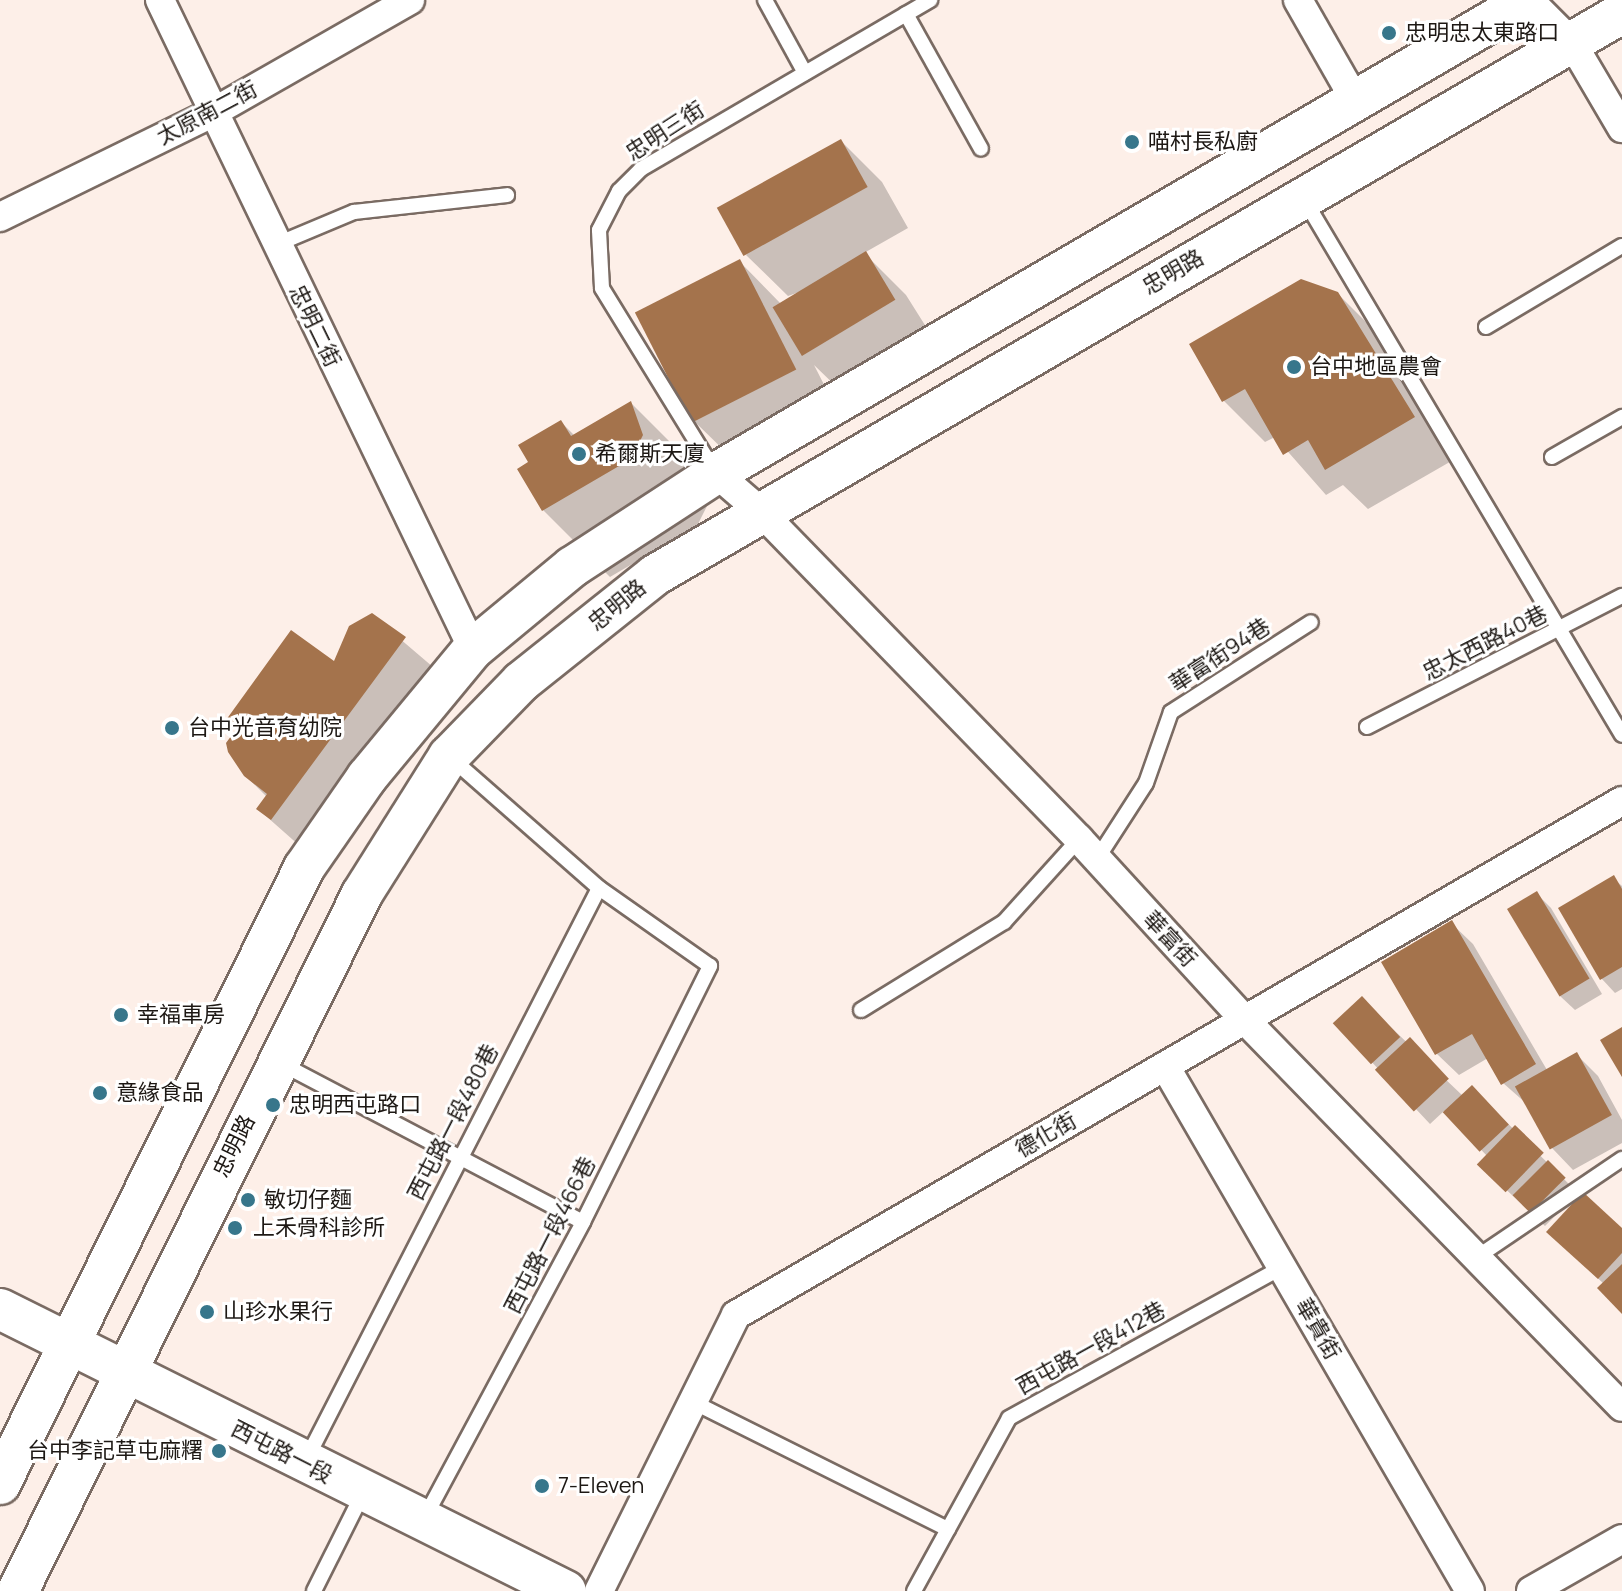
<!DOCTYPE html>
<meta charset="utf-8">
<style>
body{margin:0}
#map{position:relative;width:1622px;height:1591px;overflow:hidden;background:#fdefe8;font-family:Manrope,"Noto Sans TC",sans-serif}
div>[style]{position:absolute}
.shadow>*{inset:0;background:#0003}
.building>*{inset:0;background:#a4734c;transform-origin:0 0}
.roads{filter:drop-shadow(2px 0 #7a6b63) drop-shadow(-2px 0 #7a6b63) drop-shadow(0 2px #7a6b63) drop-shadow(0 -2px #7a6b63)}
.lane>*{height:14px;margin:-7px;padding:0 7px;transform-origin:7px;border-radius:7px;background:#fff}
.street>*{height:28px;margin:-14px;padding:0 14px;transform-origin:14px;border-radius:14px;background:#fff}
.secondary>*{height:40px;margin:-20px;padding:0 20px;transform-origin:20px;border-radius:20px;background:#fff}
.dots>*{width:22px;height:22px;translate:-50% -50%;box-sizing:border-box;border:4px solid #fff;border-radius:50%}
span{translate:-50% -50%;white-space:nowrap;text-align:center;line-height:1.15;-webkit-text-stroke:6px #fff;paint-order:stroke}
.poi-label{font-size:22px;color:#1d1814}
.left{translate:0 -50%;text-align:left}
.right{translate:-100% -50%;text-align:right}
.street-label{font-size:22px;color:#1d1814}
</style>
<div id="map">
<div class="shadow">
<i style="clip-path:polygon(841px 141px,882px 182px,908px 228px,864px 253px,906px 295px,935px 341px,846px 396px,814px 365px,837px 410px,737px 463px,695px 422px,740px 262px,782px 305px,808px 289px,788px 296px,746px 255px)"></i>
<i style="clip-path:polygon(1337px 293px,1379px 335px,1455px 459px,1368px 509px,1343px 485px,1326px 495px,1275px 437px,1265px 442px,1224px 401px,1192px 345px)"></i>
<i style="clip-path:polygon(631px 403px,698px 470px,709px 502px,697px 526px,610px 577px,543px 510px,531px 463px,561px 422px,575px 436px)"></i>
<i style="clip-path:polygon(372px 615px,433px 667px,301px 847px,258px 809px,267px 797px,245px 775px,238px 730px,228px 720px,335px 664px,351px 627px)"></i>
<i style="clip-path:polygon(1613px 878px,1622px 886px,1622px 989px,1615px 993px,1601px 978px)"></i>
<i style="clip-path:polygon(1537px 894px,1551px 908px,1602px 994px,1575px 1010px,1560px 996px)"></i>
<i style="clip-path:polygon(1451px 923px,1473px 944px,1547px 1070px,1576px 1054px,1598px 1076px,1622px 1120px,1622px 1143px,1573px 1170px,1552px 1148px,1527px 1104px,1503px 1083px,1488px 1058px,1459px 1075px,1437px 1054px)"></i>
<i style="clip-path:polygon(1376px 1013px,1463px 1096px,1472px 1088px,1578px 1193px,1545px 1226px,1480px 1165px,1488px 1157px,1444px 1111px,1430px 1124px,1336px 1024px)"></i>
<i style="clip-path:polygon(1622px 1231px,1622px 1311px,1604px 1284px,1563px 1246px)"></i>
</div>
<div class="building">
<i style="left:841px;top:139px;width:55px;height:142px;rotate:61deg"></i>
<i style="left:866px;top:251px;width:57px;height:109px;rotate:59deg"></i>
<i style="left:740px;top:259px;width:124px;height:118px;rotate:63deg"></i>
<i style="clip-path:polygon(1301px 279px,1338px 292px,1415px 417px,1325px 470px,1308px 440px,1283px 455px,1245px 389px,1222px 402px,1189px 344px)"></i>
<i style="clip-path:polygon(631px 401px,643px 435px,631px 459px,542px 511px,517px 469px,528px 462px,518px 445px,561px 420px,571px 436px)"></i>
<i style="clip-path:polygon(372px 613px,406px 637px,271px 820px,256px 809px,267px 794px,244px 776px,228px 752px,226px 743px,237px 728px,226px 720px,291px 630px,334px 661px,349px 626px)"></i>
<i style="clip-path:polygon(1614px 875px,1622px 889px,1622px 967px,1600px 980px,1558px 908px)"></i>
<i style="left:1537px;top:891px;width:102px;height:35px;rotate:59deg"></i>
<i style="clip-path:polygon(1452px 920px,1536px 1064px,1501px 1085px,1472px 1034px,1435px 1055px,1381px 962px)"></i>
<i style="left:1362px;top:996px;width:56px;height:40px;rotate:47deg"></i>
<i style="clip-path:polygon(1622px 1027px,1622px 1077px,1600px 1040px)"></i>
<i style="left:1410px;top:1037px;width:57px;height:48px;rotate:47deg"></i>
<i style="left:1577px;top:1052px;width:72px;height:71px;rotate:61deg"></i>
<i style="left:1472px;top:1085px;width:54px;height:40px;rotate:47deg"></i>
<i style="left:1515px;top:1125px;width:40px;height:55px;rotate:44deg"></i>
<i style="left:1548px;top:1160px;width:25px;height:50px;rotate:45deg"></i>
<i style="clip-path:polygon(1583px 1192px,1622px 1228px,1622px 1253px,1598px 1279px,1546px 1232px)"></i>
<i style="clip-path:polygon(1622px 1264px,1622px 1314px,1597px 1288px)"></i>
</div>
<div class="roads">
<div class="lane">
<i style="left:765px;top:0;width:83px;rotate:61.3deg"></i>
<i style="left:906px;top:14px;width:154px;rotate:60.9deg"></i>
<i style="left:1304px;top:199px;width:623px;rotate:59.32deg"></i>
<i style="left:275px;top:245px;width:86px;rotate:-22.7deg"></i>
<i style="left:354px;top:212px;width:154px;rotate:-6.3deg"></i>
<i style="left:1486px;top:327px;width:158px;rotate:-30.8deg"></i>
<i style="left:1552px;top:457px;width:81px;rotate:-29.7deg"></i>
<i style="left:715px;top:472px;width:216px;rotate:-121.6deg"></i>
<i style="left:602px;top:288px;width:58px;rotate:-93deg"></i>
<i style="left:599px;top:230px;width:44px;rotate:-62.9deg"></i>
<i style="left:619px;top:191px;width:31px;rotate:-45deg"></i>
<i style="left:641px;top:169px;width:335px;rotate:-30.3deg"></i>
<i style="left:1367px;top:727px;width:287px;rotate:-27.2deg"></i>
<i style="left:1097px;top:859px;width:90px;rotate:-57.2deg"></i>
<i style="left:1146px;top:783px;width:75px;rotate:-70.6deg"></i>
<i style="left:1171px;top:712px;width:166px;rotate:-32.7deg"></i>
<i style="left:861px;top:1010px;width:168px;rotate:-31.6deg"></i>
<i style="left:1004px;top:922px;width:112px;rotate:-47.9deg"></i>
<i style="left:280px;top:1063px;width:342px;rotate:27.7deg"></i>
<i style="left:1477px;top:1257px;width:175px;rotate:-34.1deg"></i>
<i style="left:693px;top:1402px;width:285px;rotate:26.5deg"></i>
<i style="left:307px;top:1458px;width:640px;rotate:-62.87deg"></i>
<i style="left:425px;top:1517px;width:335px;rotate:-61.8deg"></i>
<i style="left:583px;top:1222px;width:286px;rotate:-63.6deg"></i>
<i style="left:710px;top:966px;width:136px;rotate:-144.9deg"></i>
<i style="left:599px;top:888px;width:196px;rotate:-138.7deg"></i>
<i style="left:314px;top:1591px;width:110px;rotate:-63.4deg"></i>
<i style="left:914px;top:1591px;width:197px;rotate:-61.2deg"></i>
<i style="left:1009px;top:1418px;width:312px;rotate:-28.9deg"></i>
</div>
<div class="street">
<i style="left:160px;top:0;width:721px;rotate:64.25deg"></i>
<i style="left:1298px;top:0;width:115px;rotate:60.3deg"></i>
<i style="left:1529px;top:0;width:61px;rotate:45deg"></i>
<i style="left:1572px;top:43px;width:99px;rotate:59.5deg"></i>
<i style="left:0;top:217px;width:236px;rotate:-26.1deg"></i>
<i style="left:212px;top:113px;width:228px;rotate:-29.7deg"></i>
<i style="left:716px;top:473px;width:60px;rotate:40.9deg"></i>
<i style="left:761px;top:512px;width:456px;rotate:45.8deg"></i>
<i style="left:1079px;top:839px;width:246px;rotate:47.5deg"></i>
<i style="left:1245px;top:1020px;width:540px;rotate:45.75deg"></i>
<i style="left:1165px;top:1066px;width:607px;rotate:59.85deg"></i>
<i style="left:599px;top:1591px;width:308px;rotate:-63.6deg"></i>
<i style="left:736px;top:1315px;width:1024px;rotate:-30.12deg"></i>
<i style="left:1531px;top:1591px;width:105px;rotate:-29.7deg"></i>
</div>
<div class="secondary">
<i style="left:0;top:1309px;width:632px;rotate:26.48deg"></i>
<i style="left:0;top:1484px;width:687px;rotate:-63.73deg"></i>
<i style="left:304px;top:868px;width:111px;rotate:-55.3deg"></i>
<i style="left:367px;top:777px;width:166px;rotate:-50.4deg"></i>
<i style="left:473px;top:649px;width:129px;rotate:-39.6deg"></i>
<i style="left:572px;top:567px;width:172px;rotate:-33.1deg"></i>
<i style="left:716px;top:473px;width:940px;rotate:-30.22deg"></i>
<i style="left:18px;top:1591px;width:777px;rotate:-63.73deg"></i>
<i style="left:362px;top:894px;width:163px;rotate:-57.8deg"></i>
<i style="left:449px;top:756px;width:103px;rotate:-45.8deg"></i>
<i style="left:521px;top:682px;width:171px;rotate:-38.6deg"></i>
<i style="left:655px;top:575px;width:1118px;rotate:-30.16deg"></i>
</div>
</div>
<div class="dots">
<i style="left:1389px;top:33px;background:#37768b"></i>
<i style="left:1132px;top:142px;background:#37768b"></i>
<i style="left:1294px;top:367px;background:#37768b"></i>
<i style="left:579px;top:454px;background:#37768b"></i>
<i style="left:172px;top:728px;background:#37768b"></i>
<i style="left:121px;top:1015px;background:#37768b"></i>
<i style="left:100px;top:1093px;background:#37768b"></i>
<i style="left:273px;top:1105px;background:#37768b"></i>
<i style="left:248px;top:1200px;background:#37768b"></i>
<i style="left:235px;top:1228px;background:#37768b"></i>
<i style="left:207px;top:1312px;background:#37768b"></i>
<i style="left:219px;top:1451px;background:#37768b"></i>
<i style="left:542px;top:1486px;background:#37768b"></i>
</div>
<div class="poi-label">
<span class="left" style="left:1405px;top:33px">忠明忠太東路口</span>
<span class="left" style="left:1148px;top:142px">喵村長私廚</span>
<span class="left" style="left:1310px;top:367px">台中地區農會</span>
<span class="left" style="left:595px;top:454px">希爾斯天廈</span>
<span class="left" style="left:188px;top:728px">台中光音育幼院</span>
<span class="left" style="left:137px;top:1015px">幸福車房</span>
<span class="left" style="left:116px;top:1093px">意緣食品</span>
<span class="left" style="left:289px;top:1105px">忠明西屯路口</span>
<span class="left" style="left:264px;top:1200px">敏切仔麵</span>
<span class="left" style="left:253px;top:1228px">上禾骨科診所</span>
<span class="left" style="left:223px;top:1312px">山珍水果行</span>
<span class="right" style="left:203px;top:1451px">台中李記草屯麻糬</span>
<span class="left" style="left:558px;top:1486px">7-Eleven</span>
</div>
<div class="street-label">
<span style="left:207px;top:113px;rotate:-28deg">太原南二街</span>
<span style="left:665px;top:131px;rotate:-33deg">忠明三街</span>
<span style="left:1173px;top:272px;rotate:-30deg">忠明路</span>
<span style="left:315px;top:326px;rotate:64deg">忠明二街</span>
<span style="left:617px;top:605px;rotate:-39deg">忠明路</span>
<span style="left:1485px;top:643px;rotate:-27deg">忠太西路40巷</span>
<span style="left:1220px;top:655px;rotate:-33deg">華富街94巷</span>
<span style="left:1170px;top:939px;rotate:47deg">華富街</span>
<span style="left:453px;top:1122px;rotate:-63deg">西屯路一段480巷</span>
<span style="left:1046px;top:1135px;rotate:-30deg">德化街</span>
<span style="left:234px;top:1146px;rotate:-64deg">忠明路</span>
<span style="left:550px;top:1235px;rotate:-63deg">西屯路一段466巷</span>
<span style="left:1318px;top:1329px;rotate:60deg">華貴街</span>
<span style="left:1091px;top:1348px;rotate:-29deg">西屯路一段412巷</span>
<span style="left:282px;top:1452px;rotate:27deg">西屯路一段</span>
</div>
</div>
